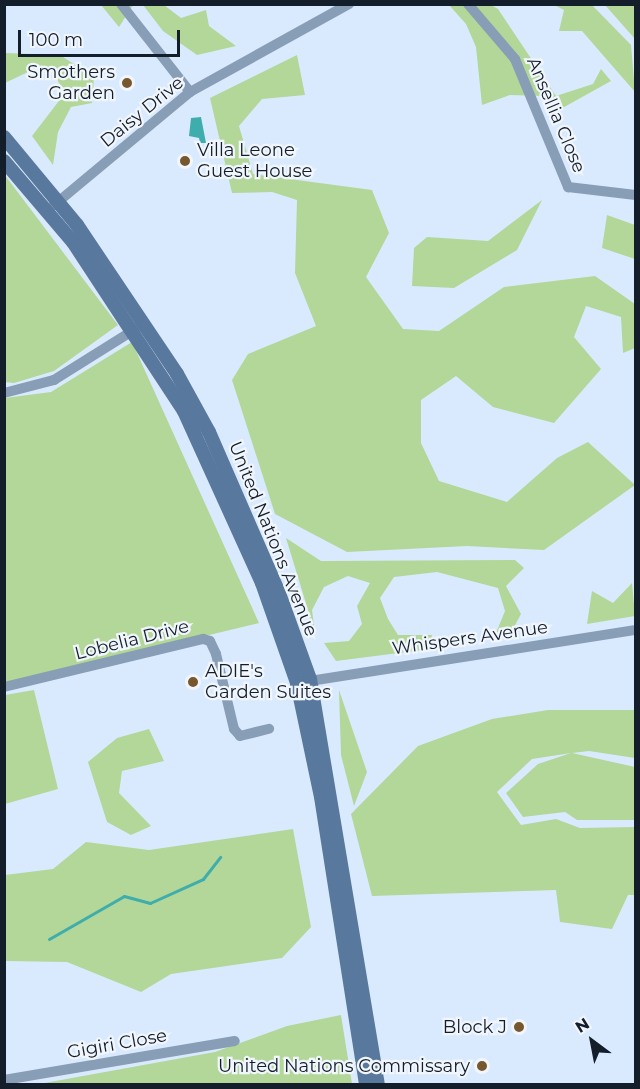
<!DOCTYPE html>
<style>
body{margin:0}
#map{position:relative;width:640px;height:1089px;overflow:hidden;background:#d9eafe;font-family:Montserrat,sans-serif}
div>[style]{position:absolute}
.green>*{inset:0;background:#b2d798}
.water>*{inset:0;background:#3eadab}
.stream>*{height:3px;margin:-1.5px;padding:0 1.5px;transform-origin:1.5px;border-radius:1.5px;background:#3eadab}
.street>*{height:10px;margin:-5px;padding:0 5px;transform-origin:5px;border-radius:5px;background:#889db6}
.secondary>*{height:14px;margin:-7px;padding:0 7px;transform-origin:7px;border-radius:7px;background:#59789d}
.dots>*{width:16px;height:16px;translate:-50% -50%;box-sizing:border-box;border:3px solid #f1f6fd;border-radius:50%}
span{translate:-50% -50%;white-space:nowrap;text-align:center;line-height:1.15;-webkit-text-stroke:4.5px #f1f6fd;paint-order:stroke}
.poi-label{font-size:18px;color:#141e2a}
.right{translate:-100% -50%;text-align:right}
.left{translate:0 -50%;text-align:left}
.street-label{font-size:18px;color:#141e2a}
.frame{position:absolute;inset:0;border:6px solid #141e2a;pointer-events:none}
.north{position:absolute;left:562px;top:1011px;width:60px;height:60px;-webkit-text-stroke:4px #f1f6fd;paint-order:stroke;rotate:328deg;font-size:16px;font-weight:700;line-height:24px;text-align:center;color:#141e2a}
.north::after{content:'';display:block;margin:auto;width:21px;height:27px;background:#141e2a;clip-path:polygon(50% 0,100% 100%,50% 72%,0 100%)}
.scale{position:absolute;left:18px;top:30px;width:162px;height:27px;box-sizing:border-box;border:3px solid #141e2a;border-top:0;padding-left:8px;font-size:18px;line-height:21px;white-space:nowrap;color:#141e2a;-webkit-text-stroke:4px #f1f6fd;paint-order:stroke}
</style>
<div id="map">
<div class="green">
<i style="clip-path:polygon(101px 5px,133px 5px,119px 27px)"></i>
<i style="clip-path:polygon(143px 5px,164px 5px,181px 18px,206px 10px,209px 26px,236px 46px,197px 55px,163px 31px)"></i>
<i style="clip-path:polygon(449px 5px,491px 5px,498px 9px,556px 96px,593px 84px,601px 69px,611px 81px,557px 111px,545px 96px,510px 95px,482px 105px,476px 47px,466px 24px)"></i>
<i style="clip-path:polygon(554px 5px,592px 5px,631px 45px,635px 92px,582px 31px,559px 31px,564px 10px)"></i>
<i style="clip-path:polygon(605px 5px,635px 5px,635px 39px)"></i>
<i style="clip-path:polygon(5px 53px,60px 55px,94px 77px,92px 103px,71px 107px,58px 132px,53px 165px,32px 136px,65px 93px,52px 71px,30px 71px,5px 83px)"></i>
<i style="clip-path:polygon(297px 55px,305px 95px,262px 99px,239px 126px,253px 174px,372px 190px,389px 233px,366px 277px,403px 329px,439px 331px,504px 287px,595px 276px,635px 304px,635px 348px,623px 353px,621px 317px,586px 306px,574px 337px,601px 369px,554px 423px,493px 407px,456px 376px,421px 400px,421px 443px,439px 481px,507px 502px,557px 458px,588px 442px,635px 485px,544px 550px,467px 546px,347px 552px,275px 514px,232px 380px,248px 354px,316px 326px,295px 273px,297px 200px,272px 192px,232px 193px,210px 98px)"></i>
<i style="clip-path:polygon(4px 174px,118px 325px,54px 371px,14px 383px,4px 382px)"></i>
<i style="clip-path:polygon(542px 200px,517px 250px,454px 288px,412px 286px,414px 248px,427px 237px,488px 241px)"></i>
<i style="clip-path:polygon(607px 215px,635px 225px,635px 259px,602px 248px)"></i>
<i style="clip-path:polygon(132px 342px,259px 623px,5px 684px,5px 398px,51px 392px)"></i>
<i style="clip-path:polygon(286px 538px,321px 561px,515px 560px,524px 568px,506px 586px,521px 614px,513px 629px,496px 633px,505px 611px,498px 588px,437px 572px,394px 577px,380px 598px,388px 619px,398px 635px,432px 635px,430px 649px,336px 661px,324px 643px,349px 641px,362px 624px,357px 606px,370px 583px,348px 576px,324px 587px,312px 610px,315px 633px)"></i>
<i style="clip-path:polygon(632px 583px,635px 616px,587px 624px,592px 591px,613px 603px)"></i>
<i style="clip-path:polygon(34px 690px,58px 789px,5px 804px,5px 695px)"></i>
<i style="clip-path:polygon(339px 690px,367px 772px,354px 806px,341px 755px)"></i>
<i style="clip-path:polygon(548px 710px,635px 710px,635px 758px,589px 751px,572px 753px,635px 767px,635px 820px,577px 820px,565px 812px,523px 817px,506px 793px,538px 764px,571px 753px,532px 759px,497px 792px,521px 825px,556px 819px,580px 828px,635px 827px,635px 895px,628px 895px,612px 929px,560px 922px,556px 890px,372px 896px,351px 814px,418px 746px,492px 719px)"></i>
<i style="clip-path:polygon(149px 729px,164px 761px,122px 771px,119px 793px,151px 826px,131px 835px,107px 822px,88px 762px,117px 738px)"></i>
<i style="clip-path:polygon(293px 829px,311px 927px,282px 958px,171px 974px,141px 992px,67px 962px,5px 961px,5px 875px,53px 869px,86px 842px,149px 850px)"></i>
<i style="clip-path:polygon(341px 1015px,352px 1084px,39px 1084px,215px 1052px,287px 1026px)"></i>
</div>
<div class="water">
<i style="clip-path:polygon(201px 117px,206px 143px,200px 143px,199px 138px,189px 136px,191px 118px)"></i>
</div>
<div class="stream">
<i style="left:49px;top:939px;width:86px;rotate:-29.8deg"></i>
<i style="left:124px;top:896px;width:27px;rotate:15deg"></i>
<i style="left:150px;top:903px;width:58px;rotate:-24.4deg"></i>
<i style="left:203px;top:879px;width:28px;rotate:-52deg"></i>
</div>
<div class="street">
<i style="left:121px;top:4px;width:112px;rotate:51.9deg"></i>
<i style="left:468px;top:4px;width:72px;rotate:49.5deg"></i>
<i style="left:515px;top:59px;width:139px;rotate:67.5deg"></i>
<i style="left:568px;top:187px;width:68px;rotate:6.7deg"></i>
<i style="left:53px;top:206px;width:178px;rotate:-39.8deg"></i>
<i style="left:190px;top:92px;width:182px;rotate:-29deg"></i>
<i style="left:4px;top:393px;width:52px;rotate:-14.6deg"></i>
<i style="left:54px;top:380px;width:98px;rotate:-32.1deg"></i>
<i style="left:297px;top:683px;width:343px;rotate:-8.9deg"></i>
<i style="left:4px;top:687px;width:205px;rotate:-13.6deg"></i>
<i style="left:203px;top:639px;width:7px;rotate:16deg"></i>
<i style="left:210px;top:641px;width:14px;rotate:65deg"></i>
<i style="left:216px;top:654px;width:77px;rotate:76.5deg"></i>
<i style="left:234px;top:729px;width:9px;rotate:49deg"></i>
<i style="left:240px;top:736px;width:30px;rotate:-14deg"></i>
<i style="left:4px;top:1080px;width:234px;rotate:-9.6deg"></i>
</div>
<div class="secondary">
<i style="left:4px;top:137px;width:114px;rotate:50.3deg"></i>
<i style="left:77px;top:225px;width:179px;rotate:56.1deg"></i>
<i style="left:177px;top:374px;width:66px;rotate:61.1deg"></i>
<i style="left:209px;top:432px;width:176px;rotate:66.5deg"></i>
<i style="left:279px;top:593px;width:91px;rotate:70.2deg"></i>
<i style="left:310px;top:679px;width:411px;rotate:80.5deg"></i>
<i style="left:4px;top:161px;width:106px;rotate:49.6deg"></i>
<i style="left:73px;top:242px;width:202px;rotate:56.7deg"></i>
<i style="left:184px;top:411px;width:189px;rotate:65.6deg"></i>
<i style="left:262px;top:583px;width:106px;rotate:70.7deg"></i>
<i style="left:297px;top:683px;width:116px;rotate:78.1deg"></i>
<i style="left:321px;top:797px;width:291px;rotate:81.1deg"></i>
</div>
<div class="dots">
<i style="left:127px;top:83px;background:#77572d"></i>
<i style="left:185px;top:161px;background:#77572d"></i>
<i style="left:193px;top:682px;background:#77572d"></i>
<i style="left:519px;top:1027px;background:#77572d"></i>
<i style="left:482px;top:1066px;background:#77572d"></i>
</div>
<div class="poi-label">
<span class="right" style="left:115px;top:83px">Smothers<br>Garden</span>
<span class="left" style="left:197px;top:161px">Villa Leone<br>Guest House</span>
<span class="left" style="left:205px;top:682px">ADIE's<br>Garden Suites</span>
<span class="right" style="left:507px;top:1027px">Block J</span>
<span class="right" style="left:470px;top:1066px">United Nations Commissary</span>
</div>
<div class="street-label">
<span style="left:142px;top:112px;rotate:-39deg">Daisy Drive</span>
<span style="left:556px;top:115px;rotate:67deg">Ansellia Close</span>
<span style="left:273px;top:539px;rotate:68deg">United Nations Avenue</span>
<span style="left:470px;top:638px;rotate:-8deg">Whispers Avenue</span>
<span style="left:132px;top:640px;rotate:-14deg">Lobelia Drive</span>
<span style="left:117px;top:1044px;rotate:-10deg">Gigiri Close</span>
</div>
<div class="frame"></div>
<div class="north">N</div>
<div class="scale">100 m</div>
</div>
